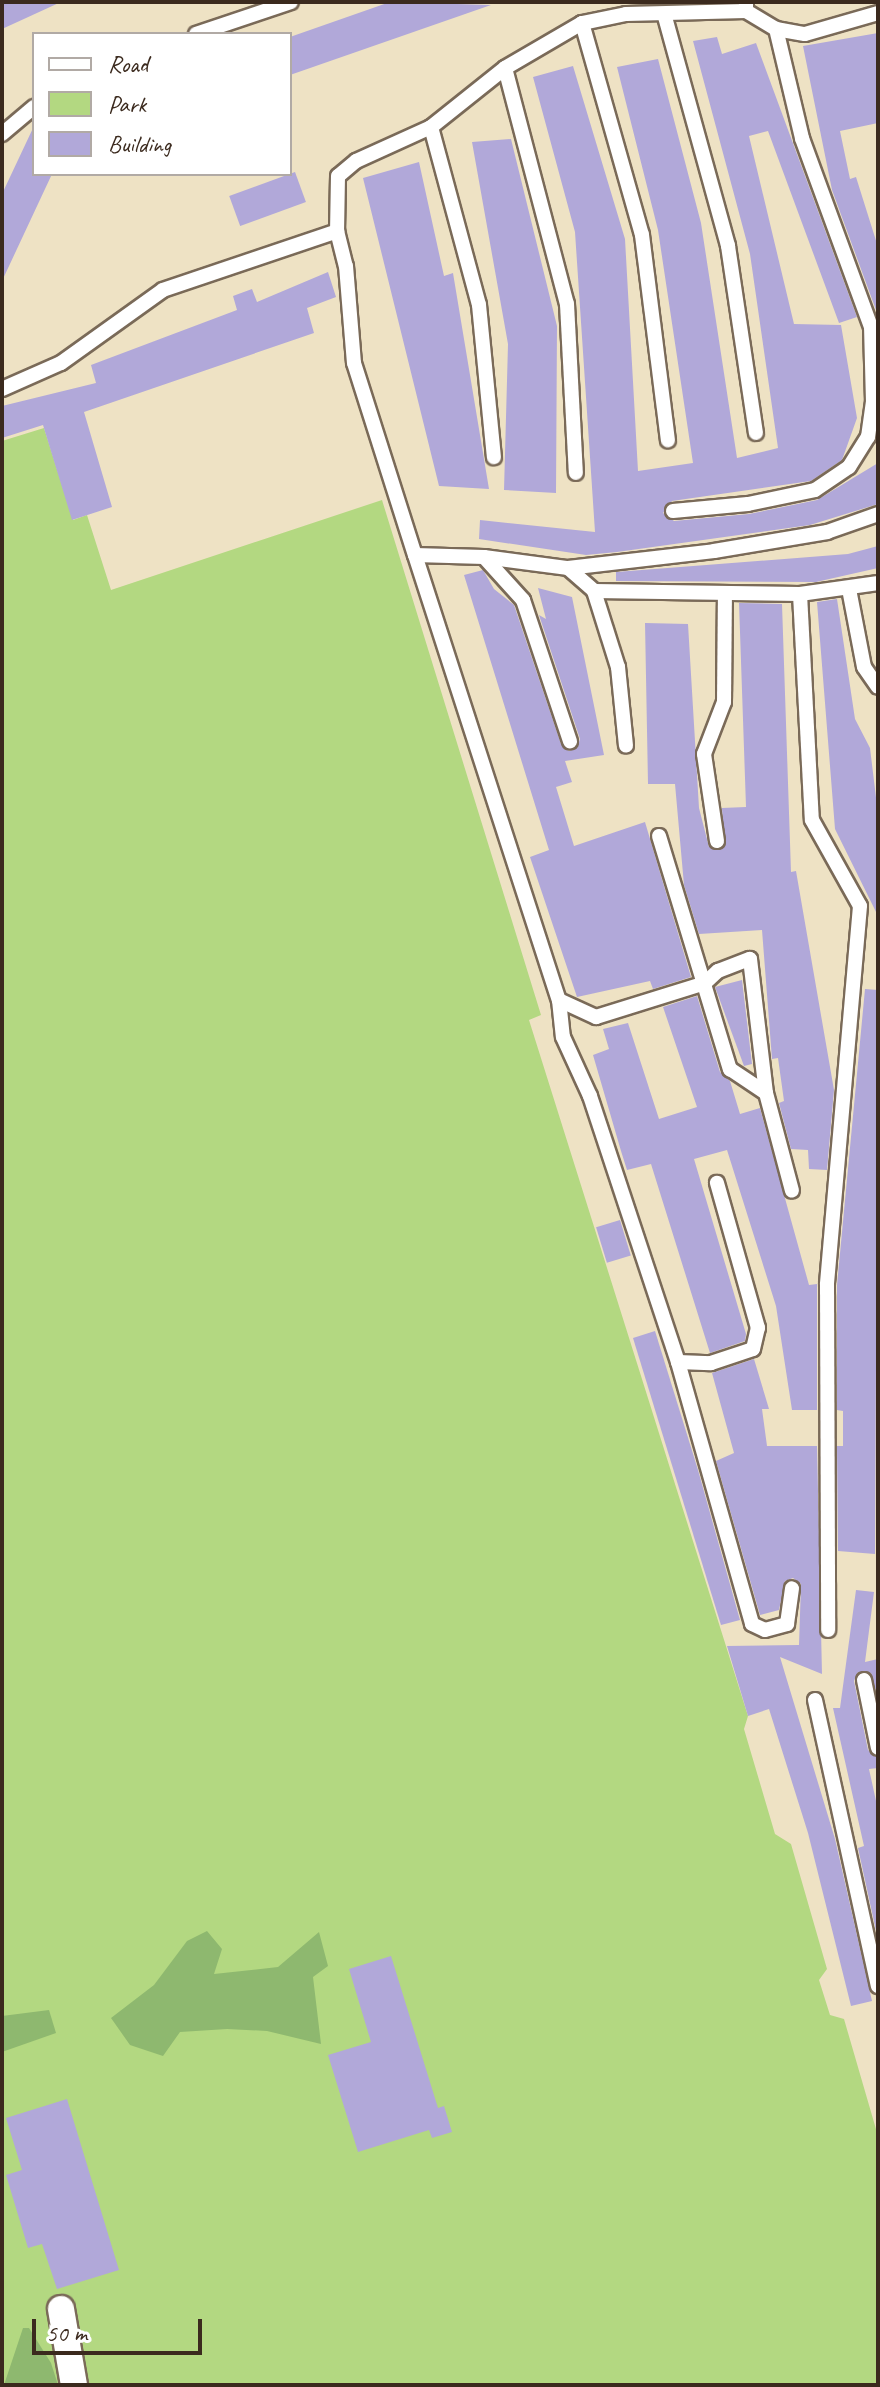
<!DOCTYPE html>
<style>
body{margin:0}
#map{position:relative;width:880px;height:2387px;overflow:hidden;background:#eee2c4;font-family:Caveat,sans-serif}
div>[style]{position:absolute}
.green>*{inset:0;background:#b3d881}
.forest>*{inset:0;background:#8eb86f}
.building>*{inset:0;background:#b1a8d9;transform-origin:0 0}
.roads{filter:drop-shadow(2px 0 #7a6a58) drop-shadow(-2px 0 #7a6a58) drop-shadow(0 2px #7a6a58) drop-shadow(0 -2px #7a6a58)}
.service>*{height:14px;margin:-7px;padding:0 7px;transform-origin:7px;border-radius:7px;background:#fff}
.minor>*{height:26px;margin:-13px;padding:0 13px;transform-origin:13px;border-radius:13px;background:#fff}
span{translate:-50% -50%;white-space:nowrap;text-align:center;line-height:1.15;-webkit-text-stroke:6px #fff;paint-order:stroke}
.frame{position:absolute;inset:0;border:4px solid #3b2a1e;pointer-events:none}
.legend{position:absolute;left:32px;top:32px;width:260px;height:144px;box-sizing:border-box;background:#fff;border:2px solid #b1aaa5;margin:0;padding:10px 14px;list-style:none;font-size:24px;color:#3b2a1e}
.legend li{display:flex;align-items:center;gap:16px;height:40px}
.legend b{width:40px;border:2px solid #b1aaa5}
.scale{position:absolute;left:32px;top:2319px;width:170px;height:36px;box-sizing:border-box;border:4px solid #3b2a1e;border-top:0;padding-left:10px;font-size:24px;line-height:28px;white-space:nowrap;color:#3b2a1e;-webkit-text-stroke:6px #fff;paint-order:stroke}
</style>
<div id="map">
<div class="green">
<i style="clip-path:polygon(44px 428px,73px 520px,87px 515px,111px 590px,382px 500px,541px 1015px,529px 1020px,748px 1716px,744px 1729px,775px 1834px,791px 1844px,827px 1969px,819px 1980px,830px 2015px,844px 2019px,878px 2136px,878px 2385px,2px 2385px,2px 441px)"></i>
</div>
<div class="forest">
<i style="clip-path:polygon(207px 1931px,222px 1949px,214px 1974px,278px 1967px,319px 1932px,328px 1966px,313px 1977px,321px 2044px,267px 2031px,227px 2029px,180px 2032px,163px 2056px,130px 2045px,111px 2018px,154px 1985px,187px 1941px)"></i>
<i style="clip-path:polygon(49px 2010px,56px 2033px,2px 2052px,2px 2016px)"></i>
<i style="clip-path:polygon(23px 2328px,29px 2328px,51px 2363px,58px 2385px,4px 2385px)"></i>
</div>
<div class="building">
<i style="clip-path:polygon(2px 2px,61px 2px,2px 29px)"></i>
<i style="clip-path:polygon(390px 2px,491px 5px,290px 75px,290px 37px)"></i>
<i style="clip-path:polygon(878px 33px,878px 123px,840px 131px,850px 179px,856px 177px,878px 247px,876px 310px,832px 190px,803px 46px)"></i>
<i style="clip-path:polygon(717px 37px,722px 54px,756px 43px,808px 184px,857px 317px,839px 323px,768px 131px,749px 136px,794px 324px,841px 325px,857px 418px,842px 460px,811px 481px,672px 501px,663px 513px,674px 521px,749px 514px,817px 500px,878px 463px,878px 504px,810px 525px,617px 552px,586px 555px,479px 539px,480px 520px,595px 532px,575px 232px,533px 77px,573px 66px,625px 239px,638px 471px,693px 463px,658px 230px,617px 67px,658px 59px,701px 223px,737px 458px,778px 448px,750px 254px,693px 41px)"></i>
<i style="clip-path:polygon(34px 126px,34px 174px,52px 174px,2px 281px,2px 194px)"></i>
<i style="clip-path:polygon(511px 139px,557px 326px,556px 493px,504px 490px,508px 344px,472px 142px)"></i>
<i style="clip-path:polygon(419px 162px,444px 276px,453px 273px,489px 489px,439px 486px,363px 178px)"></i>
<i style="left:295px;top:172px;width:32px;height:70px;rotate:70deg"></i>
<i style="clip-path:polygon(328px 272px,336px 297px,307px 308px,314px 333px,84px 412px,112px 507px,72px 520px,43px 425px,2px 438px,2px 406px,96px 383px,91px 365px,237px 310px,233px 296px,252px 289px,257px 302px)"></i>
<i style="clip-path:polygon(878px 546px,878px 568px,816px 582px,616px 581px,616px 572px,848px 554px)"></i>
<i style="clip-path:polygon(483px 570px,494px 589px,514px 605px,561px 744px,569px 751px,577px 748px,580px 739px,539px 615px,546px 619px,538px 588px,572px 597px,604px 755px,565px 761px,572px 782px,556px 787px,574px 846px,645px 822px,691px 977px,653px 989px,650px 981px,577px 997px,530px 857px,549px 850px,464px 575px)"></i>
<i style="clip-path:polygon(837px 599px,855px 719px,870px 748px,878px 814px,878px 916px,835px 829px,817px 602px)"></i>
<i style="clip-path:polygon(739px 603px,782px 604px,791px 872px,796px 871px,834px 1090px,827px 1170px,809px 1169px,808px 1150px,791px 1149px,779px 1103px,784px 1101px,778px 1058px,772px 1059px,762px 930px,699px 934px,684px 885px,675px 784px,648px 784px,645px 623px,688px 624px,699px 808px,709px 847px,724px 848px,722px 808px,746px 807px)"></i>
<i style="clip-path:polygon(742px 980px,752px 1064px,744px 1066px,715px 987px)"></i>
<i style="clip-path:polygon(865px 989px,878px 990px,875px 1554px,838px 1551px,837px 1446px,843px 1446px,843px 1411px,837px 1410px,837px 1285px)"></i>
<i style="clip-path:polygon(697px 996px,720px 1072px,730px 1081px,740px 1114px,760px 1108px,809px 1285px,817px 1284px,817px 1410px,792px 1410px,776px 1306px,727px 1150px,694px 1159px,746px 1334px,745px 1341px,710px 1353px,651px 1164px,627px 1170px,621px 1151px,593px 1055px,609px 1049px,603px 1029px,628px 1023px,659px 1119px,697px 1107px,663px 1007px)"></i>
<i style="left:620px;top:1220px;width:37px;height:25px;rotate:73deg"></i>
<i style="clip-path:polygon(655px 1331px,698px 1470px,740px 1620px,721px 1625px,633px 1338px)"></i>
<i style="clip-path:polygon(754px 1359px,769px 1409px,762px 1409px,767px 1446px,817px 1446px,822px 1674px,780px 1657px,835px 1839px,872px 2001px,851px 2006px,808px 1833px,769px 1709px,748px 1716px,727px 1646px,799px 1645px,801px 1584px,793px 1578px,785px 1581px,779px 1610px,760px 1615px,716px 1461px,734px 1453px,712px 1373px)"></i>
<i style="clip-path:polygon(856px 1590px,874px 1592px,865px 1662px,878px 1659px,878px 1698px,871px 1673px,858px 1672px,854px 1681px,868px 1750px,878px 1758px,878px 1768px,869px 1769px,878px 1810px,878px 1940px,858px 1848px,864px 1846px,833px 1708px,840px 1708px)"></i>
<i style="clip-path:polygon(391px 1956px,438px 2108px,444px 2106px,452px 2132px,432px 2138px,429px 2130px,358px 2152px,328px 2055px,371px 2042px,349px 1969px)"></i>
<i style="clip-path:polygon(67px 2099px,119px 2270px,57px 2289px,42px 2244px,28px 2248px,6px 2175px,22px 2170px,6px 2118px)"></i>
</div>
<div class="roads">
<div class="service">
<i style="left:746px;top:2px;width:9px;rotate:90deg"></i>
<i style="left:746px;top:11px;width:120px;rotate:178.6deg"></i>
<i style="left:626px;top:14px;width:45px;rotate:168.4deg"></i>
<i style="left:582px;top:23px;width:89px;rotate:149.7deg"></i>
<i style="left:505px;top:68px;width:95px;rotate:141.4deg"></i>
<i style="left:431px;top:127px;width:82px;rotate:155.6deg"></i>
<i style="left:356px;top:161px;width:23px;rotate:140deg"></i>
<i style="left:338px;top:176px;width:55px;rotate:91deg"></i>
<i style="left:337px;top:231px;width:36px;rotate:76deg"></i>
<i style="left:346px;top:266px;width:97px;rotate:85.3deg"></i>
<i style="left:354px;top:363px;width:201px;rotate:72.4deg"></i>
<i style="left:415px;top:555px;width:69px;rotate:1.7deg"></i>
<i style="left:484px;top:557px;width:85px;rotate:7.5deg"></i>
<i style="left:568px;top:568px;width:35px;rotate:41deg"></i>
<i style="left:594px;top:591px;width:206px;rotate:0.8deg"></i>
<i style="left:800px;top:594px;width:79px;rotate:-8deg"></i>
<i style="left:746px;top:11px;width:35px;rotate:31deg"></i>
<i style="left:776px;top:29px;width:29px;rotate:10deg"></i>
<i style="left:805px;top:34px;width:76px;rotate:-16deg"></i>
<i style="left:665px;top:17px;width:238px;rotate:74.6deg"></i>
<i style="left:728px;top:246px;width:189px;rotate:81.5deg"></i>
<i style="left:582px;top:23px;width:220px;rotate:74.2deg"></i>
<i style="left:642px;top:235px;width:207px;rotate:82.8deg"></i>
<i style="left:196px;top:34px;width:100px;rotate:-18.6deg"></i>
<i style="left:505px;top:68px;width:244px;rotate:75.3deg"></i>
<i style="left:567px;top:304px;width:169px;rotate:87deg"></i>
<i style="left:431px;top:127px;width:184px;rotate:74.9deg"></i>
<i style="left:479px;top:305px;width:153px;rotate:84.4deg"></i>
<i style="left:2px;top:134px;width:42px;rotate:-40.2deg"></i>
<i style="left:2px;top:389px;width:64px;rotate:-23.8deg"></i>
<i style="left:61px;top:363px;width:125px;rotate:-35.6deg"></i>
<i style="left:163px;top:290px;width:184px;rotate:-18.7deg"></i>
<i style="left:673px;top:511px;width:75px;rotate:-5.3deg"></i>
<i style="left:748px;top:504px;width:68px;rotate:-11.8deg"></i>
<i style="left:815px;top:490px;width:41px;rotate:-34.1deg"></i>
<i style="left:849px;top:467px;width:36px;rotate:-58deg"></i>
<i style="left:868px;top:437px;width:35px;rotate:-82deg"></i>
<i style="left:873px;top:402px;width:75px;rotate:-91.5deg"></i>
<i style="left:871px;top:327px;width:201px;rotate:-110.1deg"></i>
<i style="left:802px;top:138px;width:112px;rotate:-103.4deg"></i>
<i style="left:415px;top:555px;width:468px;rotate:72.1deg"></i>
<i style="left:559px;top:1000px;width:37px;rotate:84deg"></i>
<i style="left:563px;top:1037px;width:65px;rotate:65.4deg"></i>
<i style="left:590px;top:1096px;width:280px;rotate:71.7deg"></i>
<i style="left:678px;top:1362px;width:272px;rotate:74.2deg"></i>
<i style="left:752px;top:1624px;width:14px;rotate:25deg"></i>
<i style="left:765px;top:1630px;width:23px;rotate:-15deg"></i>
<i style="left:787px;top:1624px;width:36px;rotate:-82deg"></i>
<i style="left:484px;top:557px;width:58px;rotate:47.8deg"></i>
<i style="left:523px;top:600px;width:149px;rotate:71.6deg"></i>
<i style="left:568px;top:568px;width:147px;rotate:-6.6deg"></i>
<i style="left:714px;top:551px;width:115px;rotate:-9.5deg"></i>
<i style="left:827px;top:532px;width:54px;rotate:-19.4deg"></i>
<i style="left:849px;top:589px;width:79px;rotate:79.1deg"></i>
<i style="left:864px;top:667px;width:24px;rotate:55deg"></i>
<i style="left:594px;top:591px;width:80px;rotate:72.5deg"></i>
<i style="left:618px;top:667px;width:79px;rotate:84.2deg"></i>
<i style="left:800px;top:594px;width:226px;rotate:87deg"></i>
<i style="left:812px;top:820px;width:98px;rotate:60.8deg"></i>
<i style="left:860px;top:906px;width:380px;rotate:95deg"></i>
<i style="left:827px;top:1285px;width:345px;rotate:89.8deg"></i>
<i style="left:659px;top:836px;width:244px;rotate:73.1deg"></i>
<i style="left:730px;top:1069px;width:43px;rotate:33.7deg"></i>
<i style="left:717px;top:841px;width:88px;rotate:-98.5deg"></i>
<i style="left:704px;top:754px;width:56px;rotate:-69deg"></i>
<i style="left:724px;top:702px;width:106px;rotate:-89.5deg"></i>
<i style="left:559px;top:1000px;width:41px;rotate:24.7deg"></i>
<i style="left:596px;top:1017px;width:114px;rotate:-17.3deg"></i>
<i style="left:705px;top:983px;width:18px;rotate:-43deg"></i>
<i style="left:718px;top:971px;width:34px;rotate:-21deg"></i>
<i style="left:750px;top:959px;width:135px;rotate:83.2deg"></i>
<i style="left:766px;top:1093px;width:101px;rotate:75.1deg"></i>
<i style="left:678px;top:1362px;width:33px;rotate:2deg"></i>
<i style="left:711px;top:1363px;width:44px;rotate:-18.4deg"></i>
<i style="left:753px;top:1349px;width:22px;rotate:-77deg"></i>
<i style="left:758px;top:1328px;width:151px;rotate:-105.8deg"></i>
<i style="left:864px;top:1680px;width:69px;rotate:78.4deg"></i>
<i style="left:815px;top:1700px;width:293px;rotate:77.6deg"></i>
</div>
<div class="minor">
<i style="left:61px;top:2309px;width:77px;rotate:80.3deg"></i>
</div>
</div>
<div class="frame"></div>
<ul class="legend">
<li><b style="height:10px;background:#fff"></b>Road</li>
<li><b style="height:22px;background:#b3d881"></b>Park</li>
<li><b style="height:22px;background:#b1a8d9"></b>Building</li>
</ul>
<div class="scale">50 m</div>
</div>
